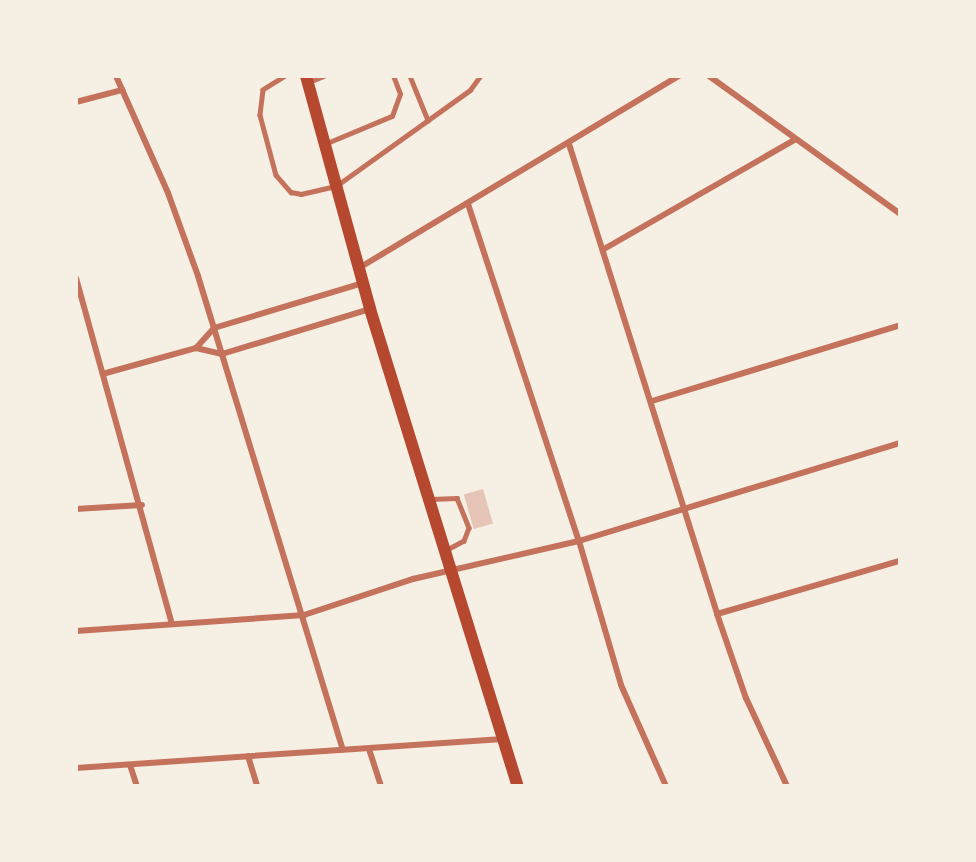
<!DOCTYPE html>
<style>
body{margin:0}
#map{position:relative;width:976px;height:862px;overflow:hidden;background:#f6efe4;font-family:"PT Sans",sans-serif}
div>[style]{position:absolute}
.building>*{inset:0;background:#e6c5b7;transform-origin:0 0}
.service>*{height:4.5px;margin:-2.25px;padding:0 2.25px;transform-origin:2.25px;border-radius:2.25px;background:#c5725c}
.minor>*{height:6px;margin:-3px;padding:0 3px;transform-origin:3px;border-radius:3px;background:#c5725c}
.secondary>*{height:12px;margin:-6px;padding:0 6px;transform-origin:6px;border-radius:6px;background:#b5482f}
span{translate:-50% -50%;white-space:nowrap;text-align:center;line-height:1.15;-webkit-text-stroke:5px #f6efe4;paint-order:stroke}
.frame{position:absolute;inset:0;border:78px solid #f6efe4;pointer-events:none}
</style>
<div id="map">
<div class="building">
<i style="left:483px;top:489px;width:36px;height:20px;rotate:74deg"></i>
</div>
<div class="service">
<i style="left:285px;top:76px;width:26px;rotate:148deg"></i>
<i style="left:263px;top:90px;width:25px;rotate:97deg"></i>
<i style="left:260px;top:115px;width:62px;rotate:75.1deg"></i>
<i style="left:276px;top:175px;width:23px;rotate:49deg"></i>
<i style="left:291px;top:192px;width:10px;rotate:11deg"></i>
<i style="left:301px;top:194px;width:36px;rotate:-13deg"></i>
<i style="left:336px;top:186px;width:165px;rotate:-35.6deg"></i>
<i style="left:470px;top:90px;width:17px;rotate:-54deg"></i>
<i style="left:410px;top:76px;width:48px;rotate:67.8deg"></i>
<i style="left:309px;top:82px;width:16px;rotate:-22deg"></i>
<i style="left:327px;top:143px;width:70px;rotate:-22.6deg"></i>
<i style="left:392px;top:116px;width:23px;rotate:-70deg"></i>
<i style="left:400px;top:94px;width:19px;rotate:-111deg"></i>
<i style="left:431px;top:499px;width:26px;rotate:-2deg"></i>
<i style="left:457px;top:498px;width:32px;rotate:68deg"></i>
<i style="left:469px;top:528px;width:14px;rotate:111deg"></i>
<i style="left:464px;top:541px;width:19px;rotate:152deg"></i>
</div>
<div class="minor">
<i style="left:116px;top:76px;width:128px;rotate:66deg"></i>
<i style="left:168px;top:193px;width:88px;rotate:70.1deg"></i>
<i style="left:198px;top:276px;width:495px;rotate:73deg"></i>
<i style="left:709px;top:76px;width:236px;rotate:35.8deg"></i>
<i style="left:76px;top:102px;width:48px;rotate:-14.6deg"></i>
<i style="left:569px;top:144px;width:493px;rotate:72.5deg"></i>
<i style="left:717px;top:614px;width:89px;rotate:71deg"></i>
<i style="left:746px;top:698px;width:97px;rotate:65deg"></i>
<i style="left:468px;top:204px;width:355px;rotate:71.8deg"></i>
<i style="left:579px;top:541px;width:150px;rotate:73.7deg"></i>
<i style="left:621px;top:685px;width:111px;rotate:66deg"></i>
<i style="left:604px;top:249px;width:221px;rotate:-29.8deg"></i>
<i style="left:359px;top:268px;width:373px;rotate:-31deg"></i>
<i style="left:76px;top:278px;width:359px;rotate:74.5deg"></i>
<i style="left:196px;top:348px;width:27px;rotate:-48deg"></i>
<i style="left:214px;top:328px;width:156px;rotate:-16.8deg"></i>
<i style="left:106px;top:373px;width:93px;rotate:-15.5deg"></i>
<i style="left:196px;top:348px;width:27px;rotate:13deg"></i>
<i style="left:222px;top:354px;width:155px;rotate:-16.9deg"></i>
<i style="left:652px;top:401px;width:259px;rotate:-17deg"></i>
<i style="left:76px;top:509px;width:66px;rotate:-3.5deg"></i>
<i style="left:717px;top:614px;width:191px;rotate:-16.2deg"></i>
<i style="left:76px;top:631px;width:229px;rotate:-4deg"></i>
<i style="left:304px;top:615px;width:115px;rotate:-18.3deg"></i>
<i style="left:413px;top:579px;width:170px;rotate:-12.9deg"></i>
<i style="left:579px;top:541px;width:336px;rotate:-17deg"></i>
<i style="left:369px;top:749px;width:39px;rotate:72deg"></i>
<i style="left:248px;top:756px;width:31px;rotate:73deg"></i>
<i style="left:130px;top:765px;width:22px;rotate:72deg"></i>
<i style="left:76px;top:768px;width:428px;rotate:-3.9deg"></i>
</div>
<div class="secondary">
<i style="left:306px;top:76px;width:242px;rotate:74.6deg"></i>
<i style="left:370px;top:309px;width:499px;rotate:72.8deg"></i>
</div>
<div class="frame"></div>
</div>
